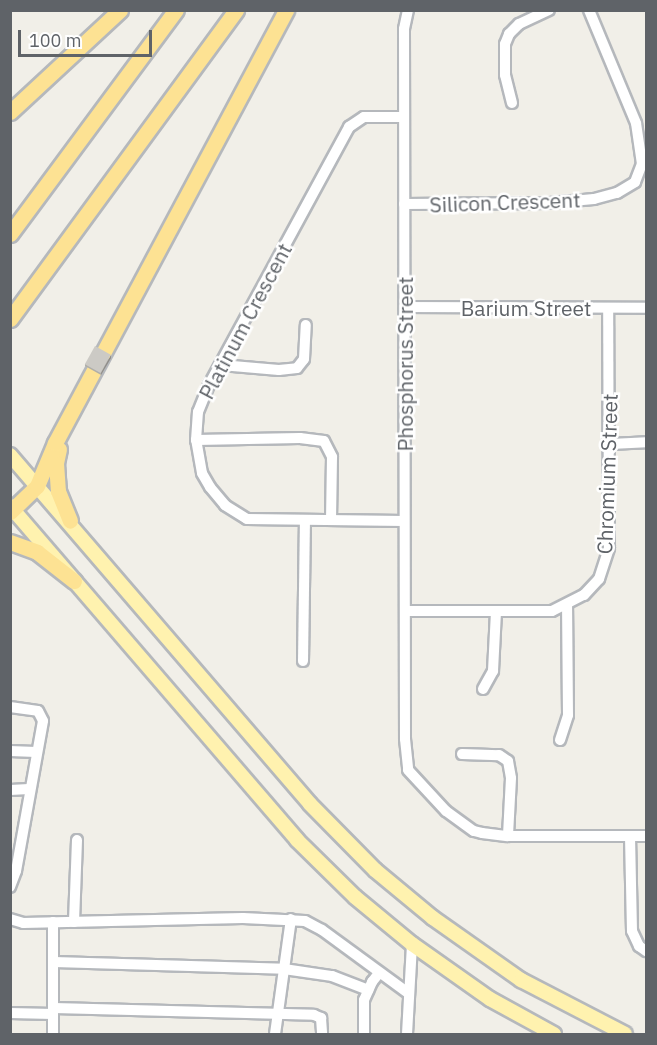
<!DOCTYPE html>
<style>
body{margin:0}
#map{position:relative;width:657px;height:1045px;overflow:hidden;background:#f1efe8;font-family:"IBM Plex Sans",sans-serif}
div>[style]{position:absolute}
.roads{filter:drop-shadow(2px 0 #b5b8bc) drop-shadow(-2px 0 #b5b8bc) drop-shadow(0 2px #b5b8bc) drop-shadow(0 -2px #b5b8bc)}
.minor>*{height:10px;margin:-5px;padding:0 5px;transform-origin:5px;border-radius:5px;background:#fff}
.major>*{height:14px;margin:-7px;padding:0 7px;transform-origin:7px;border-radius:7px;background:#fff2af}
.highway>*{height:15px;margin:-7.5px;padding:0 7.5px;transform-origin:7.5px;border-radius:7.5px;background:#fde293}
.wall>*{inset:0;background:#afaea9}
.shaded-wall>*{inset:0;background:#8f8d8a}
.building>*{inset:0;background:#cccac5;transform-origin:0 0}
span{translate:-50% -50%;white-space:nowrap;text-align:center;line-height:1.15;-webkit-text-stroke:5px #fff;paint-order:stroke}
.street-label{font-size:21px;color:#5f6368}
.frame{position:absolute;inset:0;border:12px solid #5f6368;pointer-events:none}
.scale{position:absolute;left:18px;top:30px;width:134px;height:27px;box-sizing:border-box;border:3px solid #5f6368;border-top:0;padding-left:8px;font-size:18px;line-height:21px;white-space:nowrap;color:#5f6368;-webkit-text-stroke:4px #fff;paint-order:stroke}
</style>
<div id="map">
<div class="roads">
<div class="minor">
<i style="left:408px;top:10px;width:19px;rotate:102deg"></i>
<i style="left:404px;top:29px;width:710px;rotate:89.92deg"></i>
<i style="left:405px;top:739px;width:31px;rotate:84deg"></i>
<i style="left:408px;top:770px;width:56px;rotate:47.2deg"></i>
<i style="left:446px;top:811px;width:34px;rotate:36deg"></i>
<i style="left:474px;top:831px;width:8px;rotate:14deg"></i>
<i style="left:482px;top:833px;width:26px;rotate:7deg"></i>
<i style="left:508px;top:836px;width:138px"></i>
<i style="left:512px;top:103px;width:29px;rotate:-104deg"></i>
<i style="left:505px;top:75px;width:31px;rotate:-90deg"></i>
<i style="left:505px;top:44px;width:11px;rotate:-68deg"></i>
<i style="left:509px;top:34px;width:14px;rotate:-45deg"></i>
<i style="left:519px;top:24px;width:33px;rotate:-25deg"></i>
<i style="left:404px;top:204px;width:146px;rotate:-0.4deg"></i>
<i style="left:550px;top:203px;width:44px;rotate:-5.2deg"></i>
<i style="left:594px;top:199px;width:24px;rotate:-15deg"></i>
<i style="left:617px;top:193px;width:21px;rotate:-31deg"></i>
<i style="left:635px;top:182px;width:19px;rotate:-69deg"></i>
<i style="left:642px;top:164px;width:41px;rotate:-98.3deg"></i>
<i style="left:636px;top:123px;width:122px;rotate:-112.6deg"></i>
<i style="left:405px;top:307px;width:241px;rotate:0.2deg"></i>
<i style="left:221px;top:365px;width:58px;rotate:4.9deg"></i>
<i style="left:279px;top:370px;width:18px;rotate:-6deg"></i>
<i style="left:297px;top:368px;width:11px;rotate:-52deg"></i>
<i style="left:304px;top:359px;width:34px;rotate:-87deg"></i>
<i style="left:196px;top:440px;width:104px;rotate:-1.1deg"></i>
<i style="left:300px;top:438px;width:24px;rotate:7deg"></i>
<i style="left:324px;top:441px;width:18px;rotate:63deg"></i>
<i style="left:332px;top:457px;width:63px;rotate:90.9deg"></i>
<i style="left:611px;top:444px;width:35px;rotate:-3deg"></i>
<i style="left:404px;top:521px;width:157px;rotate:-179.3deg"></i>
<i style="left:247px;top:519px;width:26px;rotate:-148deg"></i>
<i style="left:225px;top:505px;width:23px;rotate:-130deg"></i>
<i style="left:210px;top:487px;width:16px;rotate:-120deg"></i>
<i style="left:202px;top:473px;width:34px;rotate:-100deg"></i>
<i style="left:196px;top:440px;width:28px;rotate:-86deg"></i>
<i style="left:198px;top:412px;width:29px;rotate:-68deg"></i>
<i style="left:209px;top:385px;width:294px;rotate:-61.5deg"></i>
<i style="left:349px;top:127px;width:18px;rotate:-34deg"></i>
<i style="left:364px;top:117px;width:40px"></i>
<i style="left:405px;top:611px;width:147px"></i>
<i style="left:552px;top:611px;width:36px;rotate:-27deg"></i>
<i style="left:584px;top:595px;width:22px;rotate:-47deg"></i>
<i style="left:599px;top:579px;width:33px;rotate:-72deg"></i>
<i style="left:609px;top:548px;width:239px;rotate:-90.2deg"></i>
<i style="left:303px;top:661px;width:140px;rotate:-89.2deg"></i>
<i style="left:483px;top:689px;width:21px;rotate:-61deg"></i>
<i style="left:493px;top:671px;width:60px;rotate:-87.1deg"></i>
<i style="left:10px;top:707px;width:28px;rotate:8deg"></i>
<i style="left:38px;top:711px;width:11px;rotate:63deg"></i>
<i style="left:43px;top:721px;width:152px;rotate:100.2deg"></i>
<i style="left:16px;top:871px;width:17px;rotate:111deg"></i>
<i style="left:560px;top:740px;width:26px;rotate:-72deg"></i>
<i style="left:568px;top:715px;width:109px;rotate:-90.5deg"></i>
<i style="left:10px;top:751px;width:26px;rotate:2deg"></i>
<i style="left:462px;top:754px;width:37px;rotate:2deg"></i>
<i style="left:499px;top:755px;width:11px;rotate:34deg"></i>
<i style="left:508px;top:761px;width:17px;rotate:80deg"></i>
<i style="left:511px;top:778px;width:58px;rotate:93deg"></i>
<i style="left:10px;top:790px;width:19px;rotate:-3deg"></i>
<i style="left:630px;top:836px;width:95px;rotate:88.8deg"></i>
<i style="left:632px;top:931px;width:17px;rotate:65deg"></i>
<i style="left:639px;top:946px;width:9px;rotate:36deg"></i>
<i style="left:10px;top:919px;width:14px;rotate:17deg"></i>
<i style="left:23px;top:923px;width:220px;rotate:-1.3deg"></i>
<i style="left:243px;top:918px;width:62px;rotate:2.8deg"></i>
<i style="left:305px;top:921px;width:19px;rotate:28deg"></i>
<i style="left:322px;top:930px;width:107px;rotate:36.2deg"></i>
<i style="left:53px;top:922px;width:112px;rotate:90deg"></i>
<i style="left:74px;top:922px;width:82px;rotate:-87.9deg"></i>
<i style="left:54px;top:962px;width:230px;rotate:1.7deg"></i>
<i style="left:284px;top:969px;width:49px;rotate:8.3deg"></i>
<i style="left:332px;top:976px;width:39px;rotate:21deg"></i>
<i style="left:54px;top:1008px;width:260px;rotate:1.5deg"></i>
<i style="left:314px;top:1015px;width:8px;rotate:23deg"></i>
<i style="left:321px;top:1018px;width:16px;rotate:86deg"></i>
<i style="left:10px;top:1013px;width:43px;rotate:1.3deg"></i>
<i style="left:275px;top:1034px;width:116px;rotate:-82.1deg"></i>
<i style="left:364px;top:1034px;width:34px;rotate:-90deg"></i>
<i style="left:364px;top:1000px;width:20px;rotate:-66deg"></i>
<i style="left:372px;top:982px;width:11px;rotate:-52deg"></i>
<i style="left:407px;top:1034px;width:90px;rotate:-86.8deg"></i>
</div>
<div class="major">
<i style="left:10px;top:455px;width:460px;rotate:49.3deg"></i>
<i style="left:310px;top:804px;width:93px;rotate:45.4deg"></i>
<i style="left:375px;top:870px;width:75px;rotate:39.6deg"></i>
<i style="left:433px;top:918px;width:108px;rotate:35.2deg"></i>
<i style="left:521px;top:980px;width:117px;rotate:27.4deg"></i>
<i style="left:10px;top:506px;width:440px;rotate:49.3deg"></i>
<i style="left:297px;top:840px;width:81px;rotate:44.5deg"></i>
<i style="left:355px;top:897px;width:74px;rotate:39.5deg"></i>
<i style="left:412px;top:944px;width:95px;rotate:35.2deg"></i>
<i style="left:490px;top:999px;width:73px;rotate:28.7deg"></i>
</div>
<div class="highway">
<i style="left:10px;top:112px;width:150px;rotate:-42.8deg"></i>
<i style="left:10px;top:234px;width:279px;rotate:-53.5deg"></i>
<i style="left:10px;top:319px;width:383px;rotate:-53.8deg"></i>
<i style="left:59px;top:449px;width:14px;rotate:102deg"></i>
<i style="left:56px;top:463px;width:28px;rotate:86deg"></i>
<i style="left:58px;top:491px;width:32px;rotate:68deg"></i>
<i style="left:10px;top:512px;width:37px;rotate:-44deg"></i>
<i style="left:37px;top:486px;width:47px;rotate:-67.3deg"></i>
<i style="left:55px;top:443px;width:491px;rotate:-61.9deg"></i>
<i style="left:10px;top:542px;width:29px;rotate:20deg"></i>
<i style="left:37px;top:552px;width:47px;rotate:38.1deg"></i>
</div>
</div>
<div class="wall">
<i style="clip-path:polygon(111px 358px,101px 375px,85px 366px,85px 364px)"></i>
</div>
<div class="shaded-wall">
<i style="clip-path:polygon(111px 355px,111px 358px,101px 375px,101px 373px)"></i>
</div>
<div class="building">
<i style="left:95px;top:346px;width:18px;height:21px;rotate:29deg"></i>
</div>
<div class="street-label">
<span style="left:505px;top:202px;rotate:-2deg">Silicon Crescent</span>
<span style="left:526px;top:308px">Barium Street</span>
<span style="left:245px;top:321px;rotate:-62deg">Platinum Crescent</span>
<span style="left:405px;top:364px;rotate:-90deg">Phosphorus Street</span>
<span style="left:607px;top:474px;rotate:-88deg">Chromium Street</span>
</div>
<div class="frame"></div>
<div class="scale">100 m</div>
</div>
